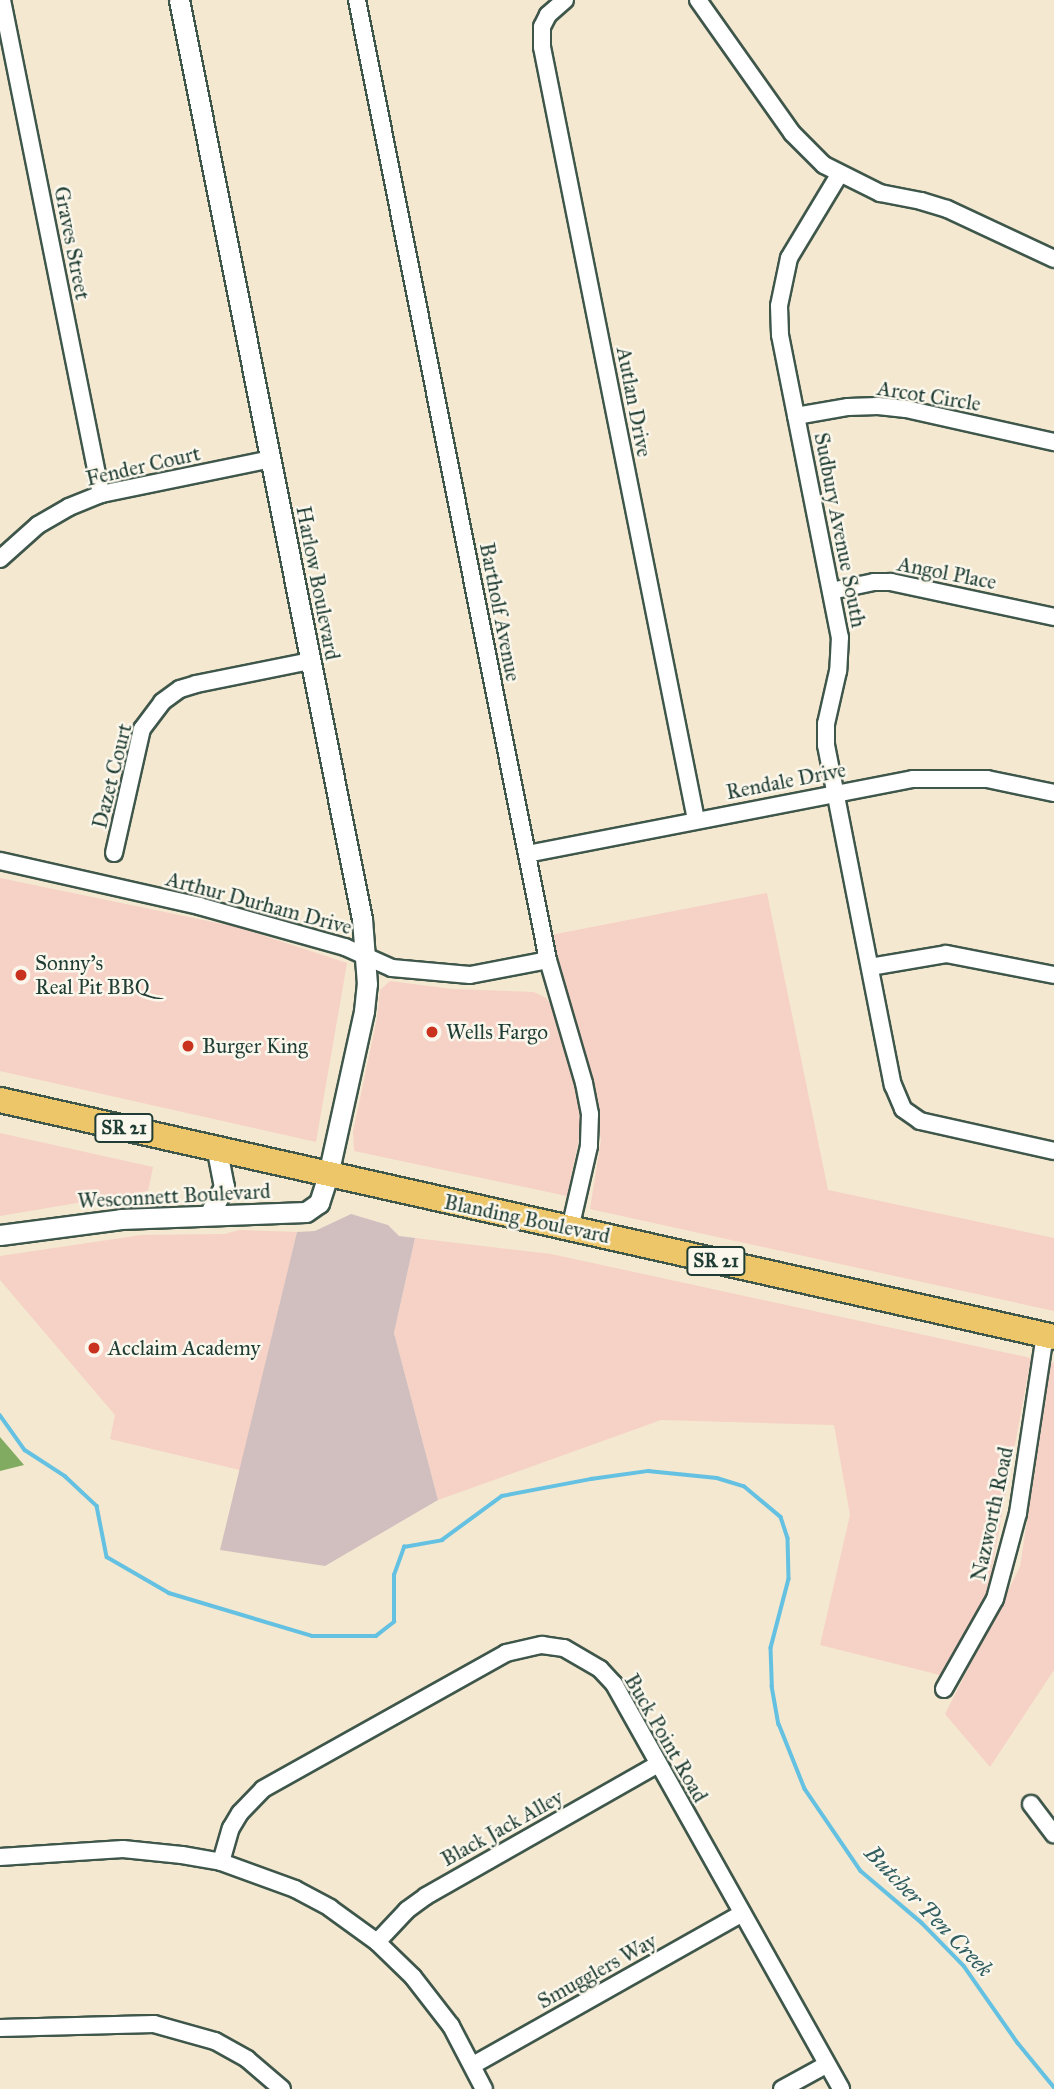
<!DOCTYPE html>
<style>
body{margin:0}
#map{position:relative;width:1054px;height:2089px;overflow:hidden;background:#f4e8d0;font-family:"IM FELL Great Primer",serif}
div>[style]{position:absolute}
.built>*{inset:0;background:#f6d1c5}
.industrial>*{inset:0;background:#d1bfbf}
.forest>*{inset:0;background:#82ab62}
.stream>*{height:3.5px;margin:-1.75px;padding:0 1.75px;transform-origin:1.75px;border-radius:1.75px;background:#64c1e2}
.roads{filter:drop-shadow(2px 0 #3f574b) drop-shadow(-2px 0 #3f574b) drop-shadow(0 2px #3f574b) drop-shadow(0 -2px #3f574b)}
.minor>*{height:16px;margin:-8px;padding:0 8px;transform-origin:8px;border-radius:8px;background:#fff}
.tertiary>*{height:19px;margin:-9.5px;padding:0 9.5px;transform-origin:9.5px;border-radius:9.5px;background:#fff}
.primary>*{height:24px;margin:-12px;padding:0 12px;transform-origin:12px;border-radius:12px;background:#ecc669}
.dots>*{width:19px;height:19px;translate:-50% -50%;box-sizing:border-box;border:4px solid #fbf7ec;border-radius:50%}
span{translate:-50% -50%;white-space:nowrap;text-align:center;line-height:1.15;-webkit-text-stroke:5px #fbf7ec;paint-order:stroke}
.shield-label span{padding:2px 5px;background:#fbf7ec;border:2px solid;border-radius:5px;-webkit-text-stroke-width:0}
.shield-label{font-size:19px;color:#1f3d34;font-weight:700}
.street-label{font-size:21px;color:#1f3d34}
.poi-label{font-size:21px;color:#1f3d34}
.left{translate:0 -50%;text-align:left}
.water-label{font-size:23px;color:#305e60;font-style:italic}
</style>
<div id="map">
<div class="built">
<i style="clip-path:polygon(0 878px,237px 927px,347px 963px,316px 1142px,0 1071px)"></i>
<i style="clip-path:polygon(767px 893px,828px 1190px,1054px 1238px,1054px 1311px,590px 1209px,601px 1140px,593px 1086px,551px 935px)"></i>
<i style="clip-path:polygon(390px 981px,452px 989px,534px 992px,546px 998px,553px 1008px,576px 1082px,582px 1124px,567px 1196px,354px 1151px,353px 1132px,377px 1018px,380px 990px)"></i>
<i style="clip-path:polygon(0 1133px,153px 1167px,148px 1191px,0 1216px)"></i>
<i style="clip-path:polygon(239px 1230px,297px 1232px,240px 1470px,110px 1439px,115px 1415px,0 1280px,0 1256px,141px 1235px,225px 1234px)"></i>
<i style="clip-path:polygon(415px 1238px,551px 1254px,1031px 1358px,986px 1601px,940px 1675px,820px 1645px,850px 1515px,834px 1425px,661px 1420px,438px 1500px,394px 1333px)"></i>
<i style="clip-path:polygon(1054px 1362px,1054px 1670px,990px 1767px,945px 1714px,1020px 1567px,1051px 1363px)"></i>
</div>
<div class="industrial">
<i style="clip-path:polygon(351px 1214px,388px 1225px,399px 1236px,415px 1238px,394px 1333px,438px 1500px,325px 1566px,220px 1550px,297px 1232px,315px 1231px)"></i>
</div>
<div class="forest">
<i style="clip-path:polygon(0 1437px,24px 1465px,0 1471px)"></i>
</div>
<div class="stream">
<i style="left:0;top:1415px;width:43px;rotate:54.5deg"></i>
<i style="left:25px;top:1450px;width:48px;rotate:33deg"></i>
<i style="left:65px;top:1476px;width:44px;rotate:43.2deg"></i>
<i style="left:97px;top:1506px;width:52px;rotate:78.9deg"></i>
<i style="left:107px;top:1557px;width:72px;rotate:30.1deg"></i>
<i style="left:169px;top:1593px;width:149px;rotate:16.7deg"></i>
<i style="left:312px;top:1636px;width:64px"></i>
<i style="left:376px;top:1636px;width:23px;rotate:-38deg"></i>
<i style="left:394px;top:1622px;width:47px;rotate:-90deg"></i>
<i style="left:394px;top:1575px;width:30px;rotate:-70deg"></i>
<i style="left:404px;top:1547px;width:39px;rotate:-10deg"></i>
<i style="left:442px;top:1540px;width:74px;rotate:-36.3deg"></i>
<i style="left:502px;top:1496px;width:91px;rotate:-10.8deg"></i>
<i style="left:591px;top:1479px;width:58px;rotate:-8deg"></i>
<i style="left:648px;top:1471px;width:69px;rotate:5.8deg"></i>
<i style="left:717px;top:1478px;width:28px;rotate:17deg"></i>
<i style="left:744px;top:1486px;width:48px;rotate:40deg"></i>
<i style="left:781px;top:1517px;width:22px;rotate:72deg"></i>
<i style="left:788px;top:1538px;width:41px;rotate:88.6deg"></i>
<i style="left:789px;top:1579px;width:71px;rotate:104.6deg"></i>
<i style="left:771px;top:1648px;width:38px;rotate:88deg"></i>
<i style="left:772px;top:1686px;width:39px;rotate:80deg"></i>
<i style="left:779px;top:1724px;width:70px;rotate:68.2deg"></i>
<i style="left:805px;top:1789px;width:99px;rotate:55.7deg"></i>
<i style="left:861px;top:1871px;width:80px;rotate:40.4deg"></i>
<i style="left:922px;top:1923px;width:60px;rotate:45.7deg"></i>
<i style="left:964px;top:1966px;width:94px;rotate:55deg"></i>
<i style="left:1018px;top:2043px;width:57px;rotate:50.7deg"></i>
</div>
<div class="roads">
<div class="minor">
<i style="left:2px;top:0;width:504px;rotate:78.67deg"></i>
<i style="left:357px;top:0;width:979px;rotate:78.75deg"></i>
<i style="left:548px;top:960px;width:128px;rotate:73.7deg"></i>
<i style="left:584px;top:1083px;width:32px;rotate:79deg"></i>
<i style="left:590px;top:1114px;width:32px;rotate:92deg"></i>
<i style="left:589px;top:1146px;width:85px;rotate:102.9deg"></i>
<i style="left:565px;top:0;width:23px;rotate:139deg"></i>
<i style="left:548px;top:15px;width:13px;rotate:117deg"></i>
<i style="left:542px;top:27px;width:20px;rotate:90deg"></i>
<i style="left:542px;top:47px;width:788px;rotate:78.73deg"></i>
<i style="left:698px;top:0;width:163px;rotate:54.7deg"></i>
<i style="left:792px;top:133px;width:45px;rotate:45deg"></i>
<i style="left:824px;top:165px;width:63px;rotate:26.6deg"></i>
<i style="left:880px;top:193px;width:42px;rotate:11deg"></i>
<i style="left:921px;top:201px;width:27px;rotate:17deg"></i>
<i style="left:947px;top:209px;width:118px;rotate:25deg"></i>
<i style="left:839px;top:175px;width:97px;rotate:121.1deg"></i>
<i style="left:789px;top:258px;width:49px;rotate:101.8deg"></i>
<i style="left:779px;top:306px;width:29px;rotate:88deg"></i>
<i style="left:780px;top:335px;width:308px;rotate:78.8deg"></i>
<i style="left:840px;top:637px;width:34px;rotate:93deg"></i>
<i style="left:838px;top:671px;width:54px;rotate:102.8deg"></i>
<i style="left:826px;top:724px;width:21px;rotate:90deg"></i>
<i style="left:826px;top:745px;width:347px;rotate:78.9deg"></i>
<i style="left:893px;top:1085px;width:26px;rotate:67deg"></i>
<i style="left:903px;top:1109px;width:21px;rotate:35deg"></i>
<i style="left:920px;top:1121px;width:137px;rotate:12.6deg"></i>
<i style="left:796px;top:416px;width:53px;rotate:-9.8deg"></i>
<i style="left:848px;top:407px;width:30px;rotate:-2deg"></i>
<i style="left:878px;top:406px;width:28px;rotate:6deg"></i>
<i style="left:906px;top:409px;width:152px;rotate:12.6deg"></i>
<i style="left:0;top:559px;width:51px;rotate:-41.8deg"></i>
<i style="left:38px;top:525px;width:36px;rotate:-30deg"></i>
<i style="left:69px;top:507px;width:35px;rotate:-22deg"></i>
<i style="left:101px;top:494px;width:174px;rotate:-11.6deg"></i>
<i style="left:831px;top:591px;width:44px;rotate:-11.8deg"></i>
<i style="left:874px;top:582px;width:17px"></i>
<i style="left:891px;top:582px;width:167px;rotate:12.1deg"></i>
<i style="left:114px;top:853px;width:127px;rotate:-77.3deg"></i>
<i style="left:142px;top:729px;width:34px;rotate:-53deg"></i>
<i style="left:162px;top:702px;width:22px;rotate:-36deg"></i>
<i style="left:180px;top:689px;width:17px;rotate:-17deg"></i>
<i style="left:196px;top:684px;width:116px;rotate:-11.4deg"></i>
<i style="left:527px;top:854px;width:393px;rotate:-11deg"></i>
<i style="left:913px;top:779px;width:74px"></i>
<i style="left:987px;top:779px;width:68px;rotate:11.8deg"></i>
<i style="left:0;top:861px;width:204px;rotate:12.7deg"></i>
<i style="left:199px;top:906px;width:152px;rotate:15.7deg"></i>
<i style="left:345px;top:947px;width:51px;rotate:24.1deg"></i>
<i style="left:392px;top:968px;width:78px;rotate:5.1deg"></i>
<i style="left:470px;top:975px;width:79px;rotate:-10.9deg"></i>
<i style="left:870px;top:967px;width:77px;rotate:-9.7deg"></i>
<i style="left:946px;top:954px;width:110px;rotate:11deg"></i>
<i style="left:944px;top:1689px;width:103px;rotate:-60.5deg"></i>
<i style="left:995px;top:1599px;width:89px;rotate:-75deg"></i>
<i style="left:1018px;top:1513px;width:180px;rotate:-81.4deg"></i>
<i style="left:1031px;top:1804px;width:38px;rotate:53deg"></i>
<i style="left:0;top:1857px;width:123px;rotate:-3.7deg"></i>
<i style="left:123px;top:1849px;width:59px;rotate:5.8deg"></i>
<i style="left:182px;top:1855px;width:40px;rotate:10deg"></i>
<i style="left:221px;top:1862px;width:79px;rotate:20deg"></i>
<i style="left:295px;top:1889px;width:40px;rotate:28deg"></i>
<i style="left:330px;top:1908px;width:58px;rotate:35.9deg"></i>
<i style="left:377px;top:1942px;width:50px;rotate:44.2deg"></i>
<i style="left:413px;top:1977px;width:62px;rotate:52.2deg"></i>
<i style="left:451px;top:2026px;width:71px;rotate:62.4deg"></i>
<i style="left:221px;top:1862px;width:35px;rotate:-74deg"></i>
<i style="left:231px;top:1828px;width:17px;rotate:-59deg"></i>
<i style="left:240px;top:1813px;width:33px;rotate:-46deg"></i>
<i style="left:263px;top:1789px;width:278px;rotate:-29.2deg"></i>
<i style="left:506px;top:1653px;width:37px;rotate:-13deg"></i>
<i style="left:542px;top:1645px;width:22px;rotate:8deg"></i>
<i style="left:564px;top:1648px;width:42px;rotate:30.3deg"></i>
<i style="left:600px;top:1669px;width:21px;rotate:47deg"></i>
<i style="left:614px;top:1684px;width:464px;rotate:60.7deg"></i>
<i style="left:377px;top:1942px;width:44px;rotate:-46.8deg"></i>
<i style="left:407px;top:1910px;width:24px;rotate:-36deg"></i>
<i style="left:426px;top:1896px;width:266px;rotate:-29.6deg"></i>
<i style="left:0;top:2028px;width:154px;rotate:-1.5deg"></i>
<i style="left:154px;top:2024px;width:63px;rotate:15.6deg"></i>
<i style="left:215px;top:2041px;width:37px;rotate:29deg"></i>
<i style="left:247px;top:2059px;width:46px;rotate:40.6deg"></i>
<i style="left:473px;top:2065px;width:308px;rotate:-29.4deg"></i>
<i style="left:782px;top:2089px;width:50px;rotate:-28.6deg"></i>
</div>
<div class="tertiary">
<i style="left:210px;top:1213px;width:30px;rotate:-62deg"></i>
<i style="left:224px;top:1187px;width:38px;rotate:-101deg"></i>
<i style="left:0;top:1235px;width:122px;rotate:-7.5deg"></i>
<i style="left:121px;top:1219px;width:185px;rotate:-2.2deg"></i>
<i style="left:306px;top:1212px;width:16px;rotate:-35deg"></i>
<i style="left:319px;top:1203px;width:29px;rotate:-72deg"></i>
<i style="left:328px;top:1175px;width:168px;rotate:-77.6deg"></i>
<i style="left:364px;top:1011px;width:27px;rotate:-84deg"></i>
<i style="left:367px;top:984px;width:65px;rotate:-94.4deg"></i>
<i style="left:362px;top:919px;width:937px;rotate:-101.26deg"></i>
</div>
<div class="primary">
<i style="left:0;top:1100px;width:1080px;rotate:12.67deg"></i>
</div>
</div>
<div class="dots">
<i style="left:21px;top:975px;background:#c8321e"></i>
<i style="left:432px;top:1032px;background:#c8321e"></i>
<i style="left:188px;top:1046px;background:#c8321e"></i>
<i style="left:94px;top:1348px;background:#c8321e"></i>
</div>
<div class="shield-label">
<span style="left:124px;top:1128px">SR 21</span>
<span style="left:716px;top:1261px">SR 21</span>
</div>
<div class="street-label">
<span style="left:72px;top:243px;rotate:79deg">Graves Street</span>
<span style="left:929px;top:396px;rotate:9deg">Arcot Circle</span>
<span style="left:634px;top:402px;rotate:79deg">Autlan Drive</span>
<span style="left:143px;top:466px;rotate:-13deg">Fender Court</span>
<span style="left:840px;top:530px;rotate:79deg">Sudbury Avenue South</span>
<span style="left:947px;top:573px;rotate:11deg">Angol Place</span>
<span style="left:318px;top:583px;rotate:79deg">Harlow Boulevard</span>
<span style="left:500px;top:612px;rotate:79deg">Bartholf Avenue</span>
<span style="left:112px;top:776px;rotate:-76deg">Dazet Court</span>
<span style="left:786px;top:781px;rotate:-11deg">Rendale Drive</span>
<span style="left:259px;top:903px;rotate:15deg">Arthur Durham Drive</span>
<span style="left:174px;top:1196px;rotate:-3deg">Wesconnett Boulevard</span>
<span style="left:527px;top:1219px;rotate:12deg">Blanding Boulevard</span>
<span style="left:992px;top:1514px;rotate:-78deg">Nazworth Road</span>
<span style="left:666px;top:1738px;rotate:60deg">Buck Point Road</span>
<span style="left:502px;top:1828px;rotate:-29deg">Black Jack Alley</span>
<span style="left:597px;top:1971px;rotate:-29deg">Smugglers Way</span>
</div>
<div class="poi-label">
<span class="left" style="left:35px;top:975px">Sonny's<br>Real Pit BBQ</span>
<span class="left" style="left:446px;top:1032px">Wells Fargo</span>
<span class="left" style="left:202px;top:1046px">Burger King</span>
<span class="left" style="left:108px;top:1348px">Acclaim Academy</span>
</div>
<div class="water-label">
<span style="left:929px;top:1911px;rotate:46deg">Butcher Pen Creek</span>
</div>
</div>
